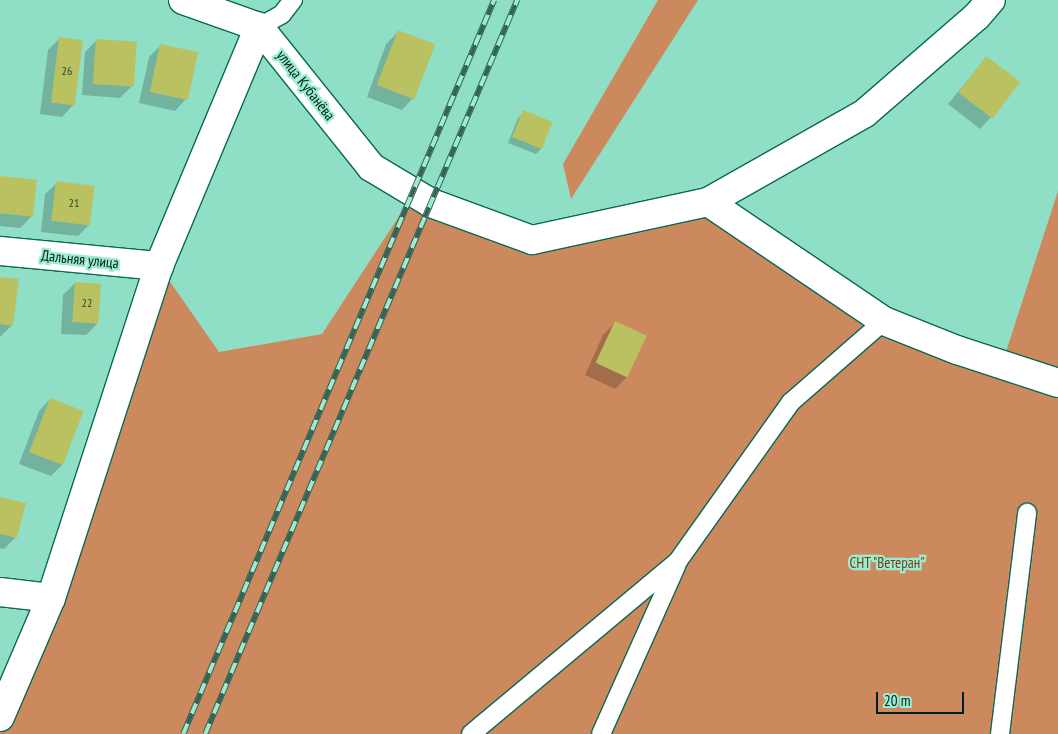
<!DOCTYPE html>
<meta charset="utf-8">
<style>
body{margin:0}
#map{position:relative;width:1058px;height:734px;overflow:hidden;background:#8fdfc6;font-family:"PT Sans Narrow",sans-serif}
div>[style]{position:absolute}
.green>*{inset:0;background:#cc895e}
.shadow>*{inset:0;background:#0003}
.building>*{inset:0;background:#bac160;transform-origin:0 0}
.roads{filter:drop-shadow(1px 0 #0a6853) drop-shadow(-1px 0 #0a6853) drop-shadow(0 1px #0a6853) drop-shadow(0 -1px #0a6853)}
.lane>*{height:18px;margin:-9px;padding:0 9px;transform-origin:9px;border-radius:9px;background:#fff}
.street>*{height:28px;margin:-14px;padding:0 14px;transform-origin:14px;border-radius:14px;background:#fff}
.rail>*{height:5.5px;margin-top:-2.75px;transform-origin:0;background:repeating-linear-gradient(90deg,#9cecd3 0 11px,#336557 0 22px);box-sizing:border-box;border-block:1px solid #336557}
span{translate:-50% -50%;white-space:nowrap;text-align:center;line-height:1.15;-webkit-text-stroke:4.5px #9cecd3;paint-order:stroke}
.number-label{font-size:12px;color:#2e492b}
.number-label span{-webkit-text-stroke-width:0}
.street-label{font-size:15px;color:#002119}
.park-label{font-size:15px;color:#733d16}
.scale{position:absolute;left:876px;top:692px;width:88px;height:22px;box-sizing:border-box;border:2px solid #002119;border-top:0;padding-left:6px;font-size:15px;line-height:18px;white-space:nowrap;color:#002119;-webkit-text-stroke:4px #9cecd3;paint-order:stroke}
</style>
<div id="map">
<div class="green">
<i style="clip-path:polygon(658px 0,698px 0,571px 199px,563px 164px)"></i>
<i style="clip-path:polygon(1058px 191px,1058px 734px,0 734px,0 717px,159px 266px,219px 352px,322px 334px,413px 195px,532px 240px,708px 202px,884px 321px,1002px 364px)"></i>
</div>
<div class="shadow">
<i style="clip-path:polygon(398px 32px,413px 98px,402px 110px,367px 97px,386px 44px)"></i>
<i style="clip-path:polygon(60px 38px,73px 105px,62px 117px,40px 114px,48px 50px)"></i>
<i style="clip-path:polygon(97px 40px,132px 86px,120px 98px,82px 95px,85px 52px)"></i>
<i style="clip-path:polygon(161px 45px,186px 99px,175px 111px,139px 103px,149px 57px)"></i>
<i style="clip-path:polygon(986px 58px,991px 117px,980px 129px,948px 104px)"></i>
<i style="clip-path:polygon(524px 112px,542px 148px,536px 154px,508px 143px,518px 118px)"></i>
<i style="clip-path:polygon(0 177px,32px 216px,20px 228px,0 226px)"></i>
<i style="clip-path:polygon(57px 183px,90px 224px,78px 236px,41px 232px,45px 194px)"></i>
<i style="clip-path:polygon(0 278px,12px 325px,0 337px)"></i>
<i style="clip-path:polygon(75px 283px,98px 323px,86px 335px,61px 334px,63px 295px)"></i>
<i style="clip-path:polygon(615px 323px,627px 377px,615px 389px,585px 375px,603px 335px)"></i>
<i style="clip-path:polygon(50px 399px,63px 464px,51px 476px,19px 464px,39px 411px)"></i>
<i style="clip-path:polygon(0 498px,15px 538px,4px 549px,0 548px)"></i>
</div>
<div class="building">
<i style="left:398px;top:30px;width:40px;height:59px;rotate:21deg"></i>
<i style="left:59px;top:37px;width:24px;height:66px;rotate:7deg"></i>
<i style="left:96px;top:39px;width:41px;height:45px;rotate:4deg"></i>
<i style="left:160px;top:44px;width:39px;height:49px;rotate:12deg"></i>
<i style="left:986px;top:56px;width:43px;height:46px;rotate:37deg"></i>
<i style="left:523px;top:110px;width:32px;height:29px;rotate:22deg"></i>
<i style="left:0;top:176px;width:37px;height:37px;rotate:6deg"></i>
<i style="left:56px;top:181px;width:39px;height:40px;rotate:7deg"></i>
<i style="clip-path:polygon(0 277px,19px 279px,13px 326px,0 324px)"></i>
<i style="left:75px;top:282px;width:26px;height:40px;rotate:4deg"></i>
<i style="left:615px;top:321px;width:35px;height:46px;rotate:25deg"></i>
<i style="left:50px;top:398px;width:36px;height:58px;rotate:21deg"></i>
<i style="clip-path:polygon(0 497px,26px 503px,17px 538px,0 534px)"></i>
</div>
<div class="roads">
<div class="lane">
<i style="left:259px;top:27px;width:26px;rotate:-29deg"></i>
<i style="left:282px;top:14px;width:18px;rotate:-52deg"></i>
<i style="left:471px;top:734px;width:270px;rotate:-39.9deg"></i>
<i style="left:678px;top:561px;width:195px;rotate:-54.6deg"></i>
<i style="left:791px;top:402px;width:123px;rotate:-41.1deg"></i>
<i style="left:601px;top:734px;width:184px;rotate:-65.9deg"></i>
<i style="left:1000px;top:734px;width:223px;rotate:-83deg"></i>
</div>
<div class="street">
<i style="left:183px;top:0;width:81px;rotate:19.6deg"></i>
<i style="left:259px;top:27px;width:179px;rotate:51.3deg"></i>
<i style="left:371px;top:167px;width:70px;rotate:31deg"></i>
<i style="left:431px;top:203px;width:108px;rotate:20.1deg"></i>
<i style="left:532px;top:240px;width:180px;rotate:-12.2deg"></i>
<i style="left:708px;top:202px;width:180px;rotate:-29.5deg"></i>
<i style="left:865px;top:113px;width:148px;rotate:-40.9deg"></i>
<i style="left:977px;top:16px;width:21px;rotate:-49deg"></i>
<i style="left:708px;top:202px;width:212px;rotate:34.1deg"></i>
<i style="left:884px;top:321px;width:79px;rotate:21.7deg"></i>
<i style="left:957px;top:350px;width:106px;rotate:18.1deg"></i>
<i style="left:0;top:251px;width:160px;rotate:5.4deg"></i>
<i style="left:0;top:592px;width:51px;rotate:6.7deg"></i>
<i style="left:0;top:717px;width:129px;rotate:-66.8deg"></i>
<i style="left:51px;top:598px;width:349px;rotate:-72deg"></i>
<i style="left:159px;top:266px;width:259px;rotate:-67.3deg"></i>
</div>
</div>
<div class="rail">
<i style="left:183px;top:734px;width:797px;rotate:-67.04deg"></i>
<i style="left:205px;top:734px;width:798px;rotate:-66.97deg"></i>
</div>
<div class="number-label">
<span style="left:67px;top:71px">26</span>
<span style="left:74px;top:203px">21</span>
<span style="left:87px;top:303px">22</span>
</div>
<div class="street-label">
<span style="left:306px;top:85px;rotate:52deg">улица Кубанёва</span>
<span style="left:80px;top:259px;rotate:6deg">Дальняя улица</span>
</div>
<div class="park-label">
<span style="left:887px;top:563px">СНТ "Ветеран"</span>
</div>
<div class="scale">20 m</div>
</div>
